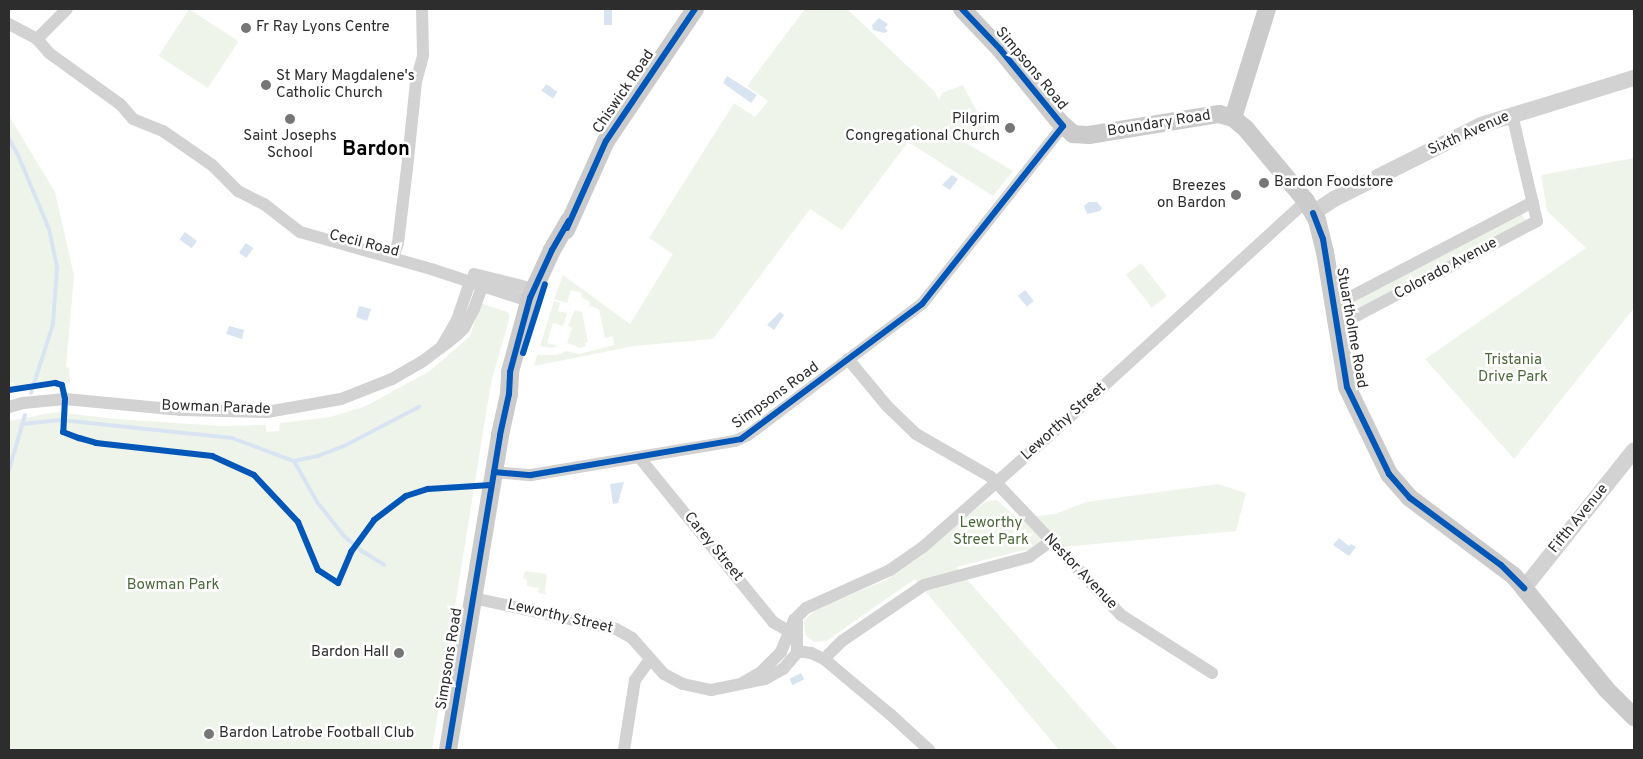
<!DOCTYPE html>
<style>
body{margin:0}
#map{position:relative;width:1643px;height:759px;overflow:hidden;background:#fff;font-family:Overpass,sans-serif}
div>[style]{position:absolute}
.green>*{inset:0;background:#eff4eb;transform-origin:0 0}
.water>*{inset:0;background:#d8e4f1;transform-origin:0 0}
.stream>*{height:4px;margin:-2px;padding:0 2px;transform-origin:2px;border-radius:2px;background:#d8e4f1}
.minor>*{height:12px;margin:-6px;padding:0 6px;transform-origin:6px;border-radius:6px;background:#d2d2d2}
.tertiary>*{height:16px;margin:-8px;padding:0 8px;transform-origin:8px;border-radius:8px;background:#d2d2d2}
.secondary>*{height:18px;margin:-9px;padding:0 9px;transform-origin:9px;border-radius:9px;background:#cbcbcb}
.cycleway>*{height:6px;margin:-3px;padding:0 3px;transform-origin:3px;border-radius:3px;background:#0057b8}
.dots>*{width:14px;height:14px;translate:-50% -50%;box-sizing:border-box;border:2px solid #fff;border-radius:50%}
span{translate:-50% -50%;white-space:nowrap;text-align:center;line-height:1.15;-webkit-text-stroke:5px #fff;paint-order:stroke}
.poi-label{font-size:15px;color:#2d2d2d}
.left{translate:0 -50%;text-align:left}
.right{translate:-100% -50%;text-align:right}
.street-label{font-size:15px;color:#2d2d2d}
.park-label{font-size:15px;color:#4b683b}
.district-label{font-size:20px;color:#000;font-weight:700}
.frame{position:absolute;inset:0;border:10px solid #2d2d2d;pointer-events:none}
</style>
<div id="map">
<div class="green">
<i style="left:189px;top:9px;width:59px;height:56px;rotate:33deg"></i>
<i style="clip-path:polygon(805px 9px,847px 9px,935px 92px,939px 100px,942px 93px,963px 85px,985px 127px,983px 133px,963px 141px,1013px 171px,993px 196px,908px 142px,842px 230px,810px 209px,713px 339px,634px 346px,534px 366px,537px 355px,557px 355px,566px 351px,579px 354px,614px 345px,613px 336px,605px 338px,599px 309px,589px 306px,590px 302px,581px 297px,582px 293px,571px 290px,567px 303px,554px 299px,563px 275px,630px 324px,673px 254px,649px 238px,734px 103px,755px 117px,768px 101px,747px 86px)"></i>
<i style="clip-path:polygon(9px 116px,55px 192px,74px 276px,66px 367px,69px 368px,70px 384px,56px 380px,14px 386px,13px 382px,9px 385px)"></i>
<i style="clip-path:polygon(1634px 158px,1634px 308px,1514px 459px,1425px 359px,1586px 248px,1547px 211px,1541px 175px)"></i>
<i style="clip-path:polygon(1519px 210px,1529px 225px,1355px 310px,1350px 308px,1349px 305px,1353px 302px)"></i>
<i style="left:1141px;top:263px;width:42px;height:19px;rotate:52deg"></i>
<i style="clip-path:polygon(554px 301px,560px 303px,558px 311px,567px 313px,563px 326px,553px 323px,547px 343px,558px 346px,552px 348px,540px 346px)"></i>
<i style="clip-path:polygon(483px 304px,507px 312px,510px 316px,492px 379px,487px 407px,432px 750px,9px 750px,9px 421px,56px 412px,116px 419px,222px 426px,266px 425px,266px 432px,279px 431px,280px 423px,330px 417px,366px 406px,430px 371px,470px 336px,480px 306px)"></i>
<i style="clip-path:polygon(575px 310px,582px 312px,588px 342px,585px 343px,586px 346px,580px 348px,567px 343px,572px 328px,568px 326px)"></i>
<i style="clip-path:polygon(1218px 484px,1246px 493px,1236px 531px,1020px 551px,956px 567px,1118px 750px,1059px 750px,915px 579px,826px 641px,814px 642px,805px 635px,804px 621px,815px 610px,886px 580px,902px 569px,924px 554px,957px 523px,987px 501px,997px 500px,1017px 518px,1055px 514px,1086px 502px)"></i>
<i style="clip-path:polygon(525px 571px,547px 574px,545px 592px,547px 595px,538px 593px,539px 588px,527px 586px,527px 580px,523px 578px)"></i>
</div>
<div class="water">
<i style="left:604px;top:9px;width:8px;height:16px"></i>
<i style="clip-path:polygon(879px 18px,888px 24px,885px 28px,888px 31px,884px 33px,873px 30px,872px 25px)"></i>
<i style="clip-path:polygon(727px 76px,757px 95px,751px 103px,723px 83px)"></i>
<i style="left:546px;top:84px;width:14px;height:8px;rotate:34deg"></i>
<i style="clip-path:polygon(952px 175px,958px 179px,950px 190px,942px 185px)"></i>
<i style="clip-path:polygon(1089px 202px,1097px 202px,1102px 208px,1100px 211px,1087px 214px,1084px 206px)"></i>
<i style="left:185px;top:232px;width:15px;height:9px;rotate:37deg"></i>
<i style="left:246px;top:243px;width:9px;height:12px;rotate:36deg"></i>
<i style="left:1025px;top:290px;width:14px;height:9px;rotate:51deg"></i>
<i style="clip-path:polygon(359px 306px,371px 309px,367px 321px,356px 317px)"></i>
<i style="clip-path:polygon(780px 312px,784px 315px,774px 330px,767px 325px)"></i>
<i style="clip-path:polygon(229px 326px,244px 330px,242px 339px,226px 334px)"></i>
<i style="clip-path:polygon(624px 482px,618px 503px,613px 504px,610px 484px)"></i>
<i style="clip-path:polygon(1339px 538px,1349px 546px,1351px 544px,1356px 547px,1349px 556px,1333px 545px)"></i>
<i style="left:801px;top:673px;width:7px;height:13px;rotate:63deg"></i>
</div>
<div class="stream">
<i style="left:9px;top:139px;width:18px;rotate:61deg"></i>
<i style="left:18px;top:155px;width:80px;rotate:67.3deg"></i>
<i style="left:49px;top:229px;width:40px;rotate:78deg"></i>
<i style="left:57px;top:268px;width:56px;rotate:94.1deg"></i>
<i style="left:53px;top:324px;width:72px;rotate:107.7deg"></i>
<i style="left:22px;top:424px;width:39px;rotate:-6deg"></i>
<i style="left:61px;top:420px;width:172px;rotate:6deg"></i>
<i style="left:232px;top:438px;width:66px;rotate:20.4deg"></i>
<i style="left:294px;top:461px;width:25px;rotate:-12deg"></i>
<i style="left:318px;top:456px;width:28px;rotate:-21deg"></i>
<i style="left:344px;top:446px;width:85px;rotate:-27.5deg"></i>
<i style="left:294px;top:461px;width:47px;rotate:60.7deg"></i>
<i style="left:317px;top:502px;width:43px;rotate:51.5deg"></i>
<i style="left:344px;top:536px;width:23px;rotate:40deg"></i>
<i style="left:362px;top:551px;width:26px;rotate:32deg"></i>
<i style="left:9px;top:470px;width:57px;rotate:-73.8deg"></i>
</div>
<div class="minor">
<i style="left:9px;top:24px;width:32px;rotate:28deg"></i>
<i style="left:37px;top:39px;width:18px;rotate:49deg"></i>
<i style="left:49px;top:53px;width:87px;rotate:35.7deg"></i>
<i style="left:37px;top:39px;width:42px;rotate:-45deg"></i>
<i style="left:121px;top:105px;width:18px;rotate:49deg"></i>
<i style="left:133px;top:119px;width:32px;rotate:22deg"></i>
<i style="left:163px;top:131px;width:60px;rotate:34.8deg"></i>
<i style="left:212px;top:165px;width:37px;rotate:45deg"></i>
<i style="left:238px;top:191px;width:29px;rotate:27deg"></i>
<i style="left:264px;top:204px;width:46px;rotate:37.9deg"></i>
<i style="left:300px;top:232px;width:139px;rotate:15.8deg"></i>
<i style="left:434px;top:270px;width:100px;rotate:18.1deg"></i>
<i style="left:393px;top:258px;width:16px;rotate:-72deg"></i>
<i style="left:398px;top:243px;width:75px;rotate:-83.1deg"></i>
<i style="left:407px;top:169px;width:87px;rotate:-84.1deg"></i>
<i style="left:416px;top:82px;width:28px;rotate:-75deg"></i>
<i style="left:423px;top:55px;width:46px;rotate:-91.2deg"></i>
<i style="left:474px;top:274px;width:62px;rotate:14deg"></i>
<i style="left:1333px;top:306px;width:225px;rotate:-27.5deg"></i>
<i style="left:1336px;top:324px;width:24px;rotate:-22deg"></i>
<i style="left:1358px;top:315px;width:202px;rotate:-27.7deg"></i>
<i style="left:1537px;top:221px;width:110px;rotate:-103.2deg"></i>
<i style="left:848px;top:359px;width:61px;rotate:50.3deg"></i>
<i style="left:887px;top:406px;width:40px;rotate:44deg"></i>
<i style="left:916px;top:434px;width:86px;rotate:29.8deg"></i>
<i style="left:991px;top:477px;width:190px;rotate:46.7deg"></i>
<i style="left:1121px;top:615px;width:108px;rotate:32.5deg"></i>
<i style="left:9px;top:407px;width:15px;rotate:-16deg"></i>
<i style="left:23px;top:403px;width:42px;rotate:-5.4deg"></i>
<i style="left:65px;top:399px;width:117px;rotate:5.4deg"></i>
<i style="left:181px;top:410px;width:86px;rotate:1.3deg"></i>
<i style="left:267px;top:412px;width:75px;rotate:-10deg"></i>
<i style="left:341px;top:399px;width:55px;rotate:-21.4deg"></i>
<i style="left:392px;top:379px;width:36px;rotate:-30deg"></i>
<i style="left:423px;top:361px;width:30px;rotate:-37deg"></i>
<i style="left:447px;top:343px;width:13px;rotate:-39deg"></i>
<i style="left:457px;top:335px;width:10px;rotate:-45deg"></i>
<i style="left:464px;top:328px;width:21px;rotate:-62deg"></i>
<i style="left:474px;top:309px;width:23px;rotate:-70deg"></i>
<i style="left:482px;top:287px;width:11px;rotate:-100deg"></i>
<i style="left:480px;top:276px;width:12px;rotate:149deg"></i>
<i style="left:470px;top:282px;width:40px;rotate:108.9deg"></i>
<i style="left:457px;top:320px;width:32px;rotate:120deg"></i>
<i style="left:639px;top:457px;width:213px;rotate:50.9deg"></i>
<i style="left:773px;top:622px;width:20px;rotate:30deg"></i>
<i style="left:790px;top:632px;width:8px;rotate:67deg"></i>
<i style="left:494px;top:472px;width:37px;rotate:5deg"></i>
<i style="left:531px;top:475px;width:207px;rotate:-9.5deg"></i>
<i style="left:735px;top:441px;width:14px;rotate:-25deg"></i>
<i style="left:748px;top:435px;width:218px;rotate:-37deg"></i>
<i style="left:922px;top:304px;width:227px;rotate:-51.6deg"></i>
<i style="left:473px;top:598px;width:146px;rotate:12.2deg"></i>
<i style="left:616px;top:629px;width:18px;rotate:29deg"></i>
<i style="left:632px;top:638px;width:48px;rotate:48.4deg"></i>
<i style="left:664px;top:674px;width:21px;rotate:28deg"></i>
<i style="left:683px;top:684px;width:29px;rotate:12deg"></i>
<i style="left:711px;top:690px;width:55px;rotate:-11.5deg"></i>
<i style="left:765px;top:679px;width:21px;rotate:-29deg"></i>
<i style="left:783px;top:669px;width:21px;rotate:-49deg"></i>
<i style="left:797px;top:653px;width:31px;rotate:-90deg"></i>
<i style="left:797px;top:651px;width:14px;rotate:8deg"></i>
<i style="left:811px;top:653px;width:14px;rotate:25deg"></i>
<i style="left:824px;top:659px;width:87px;rotate:39.9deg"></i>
<i style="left:891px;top:715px;width:52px;rotate:42.6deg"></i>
<i style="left:824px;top:659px;width:25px;rotate:-45deg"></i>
<i style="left:842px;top:641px;width:99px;rotate:-34.3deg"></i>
<i style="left:924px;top:585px;width:109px;rotate:-14.9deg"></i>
<i style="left:1029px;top:557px;width:26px;rotate:-36deg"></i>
<i style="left:744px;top:682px;width:20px;rotate:-30deg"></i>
<i style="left:761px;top:672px;width:28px;rotate:-45deg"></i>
<i style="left:781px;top:652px;width:35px;rotate:-68deg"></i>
<i style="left:794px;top:620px;width:17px;rotate:-45deg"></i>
<i style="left:806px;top:608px;width:92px;rotate:-24.3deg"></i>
<i style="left:890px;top:570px;width:40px;rotate:-34.9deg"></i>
<i style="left:923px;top:547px;width:156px;rotate:-41.4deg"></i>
<i style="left:1040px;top:444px;width:360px;rotate:-42.4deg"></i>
<i style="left:624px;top:750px;width:71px;rotate:-81.1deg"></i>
<i style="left:635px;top:680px;width:26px;rotate:-54deg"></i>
</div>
<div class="tertiary">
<i style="left:1313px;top:213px;width:25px;rotate:-34deg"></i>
<i style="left:1334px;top:199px;width:165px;rotate:-26.7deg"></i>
<i style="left:1481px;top:125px;width:160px;rotate:-17.1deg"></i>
<i style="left:1524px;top:588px;width:176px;rotate:-51.4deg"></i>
</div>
<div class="secondary">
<i style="left:962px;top:9px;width:55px;rotate:46.5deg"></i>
<i style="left:1000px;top:49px;width:92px;rotate:50.8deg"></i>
<i style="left:1058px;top:120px;width:21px;rotate:43deg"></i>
<i style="left:1073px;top:134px;width:16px;rotate:4deg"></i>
<i style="left:1089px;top:135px;width:132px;rotate:-9.2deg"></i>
<i style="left:1219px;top:114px;width:15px;rotate:16deg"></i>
<i style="left:1233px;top:118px;width:17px;rotate:40deg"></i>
<i style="left:1246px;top:129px;width:94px;rotate:50.2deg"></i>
<i style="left:1306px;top:201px;width:22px;rotate:60deg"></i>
<i style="left:1317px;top:220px;width:33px;rotate:76deg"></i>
<i style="left:1325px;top:252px;width:137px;rotate:80.7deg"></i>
<i style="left:1347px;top:387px;width:97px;rotate:64.2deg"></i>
<i style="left:1389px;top:474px;width:32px;rotate:49deg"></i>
<i style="left:1410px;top:498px;width:130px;rotate:36.9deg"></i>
<i style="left:1514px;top:576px;width:146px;rotate:50.8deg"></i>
<i style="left:1606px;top:689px;width:40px;rotate:45deg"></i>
<i style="left:1233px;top:118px;width:114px;rotate:-72.7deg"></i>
<i style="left:566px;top:230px;width:98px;rotate:-65.8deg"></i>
<i style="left:606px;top:141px;width:159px;rotate:-56deg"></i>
<i style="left:448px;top:750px;width:319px;rotate:-80.6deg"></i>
<i style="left:500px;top:435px;width:42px;rotate:-77.6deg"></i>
<i style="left:509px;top:394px;width:22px;rotate:-87deg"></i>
<i style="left:510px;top:372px;width:77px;rotate:-74.9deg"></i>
<i style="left:530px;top:298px;width:53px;rotate:-65.4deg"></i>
<i style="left:552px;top:250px;width:34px;rotate:-60deg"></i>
</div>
<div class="cycleway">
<i style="left:1313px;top:213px;width:28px;rotate:69deg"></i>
<i style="left:1323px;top:239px;width:150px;rotate:80.8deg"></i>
<i style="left:1347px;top:387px;width:97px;rotate:64.2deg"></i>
<i style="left:1389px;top:474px;width:32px;rotate:49deg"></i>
<i style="left:1410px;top:498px;width:113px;rotate:36.4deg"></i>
<i style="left:1501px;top:565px;width:33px;rotate:45deg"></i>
<i style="left:567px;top:228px;width:95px;rotate:-65.9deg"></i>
<i style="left:606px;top:141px;width:159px;rotate:-56deg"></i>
<i style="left:523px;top:353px;width:72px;rotate:-72.3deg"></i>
<i style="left:9px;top:390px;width:47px;rotate:-8.7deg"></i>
<i style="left:55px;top:383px;width:7px;rotate:16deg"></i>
<i style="left:62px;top:385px;width:14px;rotate:78deg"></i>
<i style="left:65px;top:399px;width:33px;rotate:93deg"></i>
<i style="left:63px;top:432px;width:17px;rotate:21deg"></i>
<i style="left:79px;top:438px;width:18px;rotate:16deg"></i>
<i style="left:96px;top:443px;width:117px;rotate:6.4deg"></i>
<i style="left:212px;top:456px;width:46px;rotate:24.3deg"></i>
<i style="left:254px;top:475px;width:64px;rotate:46.9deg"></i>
<i style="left:298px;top:522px;width:52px;rotate:67.4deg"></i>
<i style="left:318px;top:570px;width:24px;rotate:33deg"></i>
<i style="left:338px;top:583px;width:34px;rotate:-67deg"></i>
<i style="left:351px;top:552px;width:39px;rotate:-54deg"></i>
<i style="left:374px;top:520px;width:40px;rotate:-37deg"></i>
<i style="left:406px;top:496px;width:23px;rotate:-18deg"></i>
<i style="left:428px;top:489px;width:63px;rotate:-3.6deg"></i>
<i style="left:494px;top:472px;width:37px;rotate:5deg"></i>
<i style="left:531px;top:475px;width:213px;rotate:-9.7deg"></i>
<i style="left:741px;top:439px;width:226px;rotate:-36.7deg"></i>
<i style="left:922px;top:304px;width:227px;rotate:-51.6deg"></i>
<i style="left:1063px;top:126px;width:99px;rotate:-129.3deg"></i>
<i style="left:1000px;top:49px;width:55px;rotate:-133.5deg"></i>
<i style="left:448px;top:750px;width:319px;rotate:-80.6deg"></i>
<i style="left:500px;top:435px;width:42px;rotate:-77.6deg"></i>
<i style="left:509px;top:394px;width:22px;rotate:-87deg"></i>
<i style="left:510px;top:372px;width:77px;rotate:-74.9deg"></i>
<i style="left:530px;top:298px;width:53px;rotate:-65.4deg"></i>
<i style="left:552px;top:250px;width:34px;rotate:-60deg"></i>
</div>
<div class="dots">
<i style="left:246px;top:28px;background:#767676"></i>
<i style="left:266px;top:85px;background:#767676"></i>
<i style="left:290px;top:119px;background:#767676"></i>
<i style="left:1010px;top:128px;background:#767676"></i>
<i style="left:1264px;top:183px;background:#767676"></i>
<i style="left:1236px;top:195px;background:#767676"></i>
<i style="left:399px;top:653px;background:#767676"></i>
<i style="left:209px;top:734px;background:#767676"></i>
</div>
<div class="poi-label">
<span class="left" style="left:256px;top:28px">Fr Ray Lyons Centre</span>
<span class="left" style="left:276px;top:85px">St Mary Magdalene's<br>Catholic Church</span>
<span class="right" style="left:1000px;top:128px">Pilgrim<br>Congregational Church</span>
<span style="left:290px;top:145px">Saint Josephs<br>School</span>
<span class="left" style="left:1274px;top:183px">Bardon Foodstore</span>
<span class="right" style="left:1226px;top:195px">Breezes<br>on Bardon</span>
<span class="right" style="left:389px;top:653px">Bardon Hall</span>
<span class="left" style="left:219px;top:734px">Bardon Latrobe Football Club</span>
</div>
<div class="street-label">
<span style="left:1031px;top:69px;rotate:50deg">Simpsons Road</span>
<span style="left:624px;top:92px;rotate:-56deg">Chiswick Road</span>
<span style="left:1159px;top:124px;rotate:-9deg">Boundary Road</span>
<span style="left:1469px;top:134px;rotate:-24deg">Sixth Avenue</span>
<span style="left:364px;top:244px;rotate:14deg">Cecil Road</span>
<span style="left:1446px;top:269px;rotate:-28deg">Colorado Avenue</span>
<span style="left:1351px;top:328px;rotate:80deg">Stuartholme Road</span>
<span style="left:776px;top:396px;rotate:-36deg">Simpsons Road</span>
<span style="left:216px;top:408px;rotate:2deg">Bowman Parade</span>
<span style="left:1064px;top:422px;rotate:-42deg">Leworthy Street</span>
<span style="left:1579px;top:519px;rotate:-51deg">Fifth Avenue</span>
<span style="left:713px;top:547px;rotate:51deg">Carey Street</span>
<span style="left:1080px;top:572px;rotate:46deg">Nestor Avenue</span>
<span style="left:560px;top:617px;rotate:13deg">Leworthy Street</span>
<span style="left:450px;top:659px;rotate:-81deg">Simpsons Road</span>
</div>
<div class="park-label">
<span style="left:1513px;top:369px">Tristania<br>Drive Park</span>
<span style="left:991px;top:532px">Leworthy<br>Street Park</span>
<span style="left:173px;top:586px">Bowman Park</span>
</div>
<div class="district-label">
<span style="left:376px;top:150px">Bardon</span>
</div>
<div class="frame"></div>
</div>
